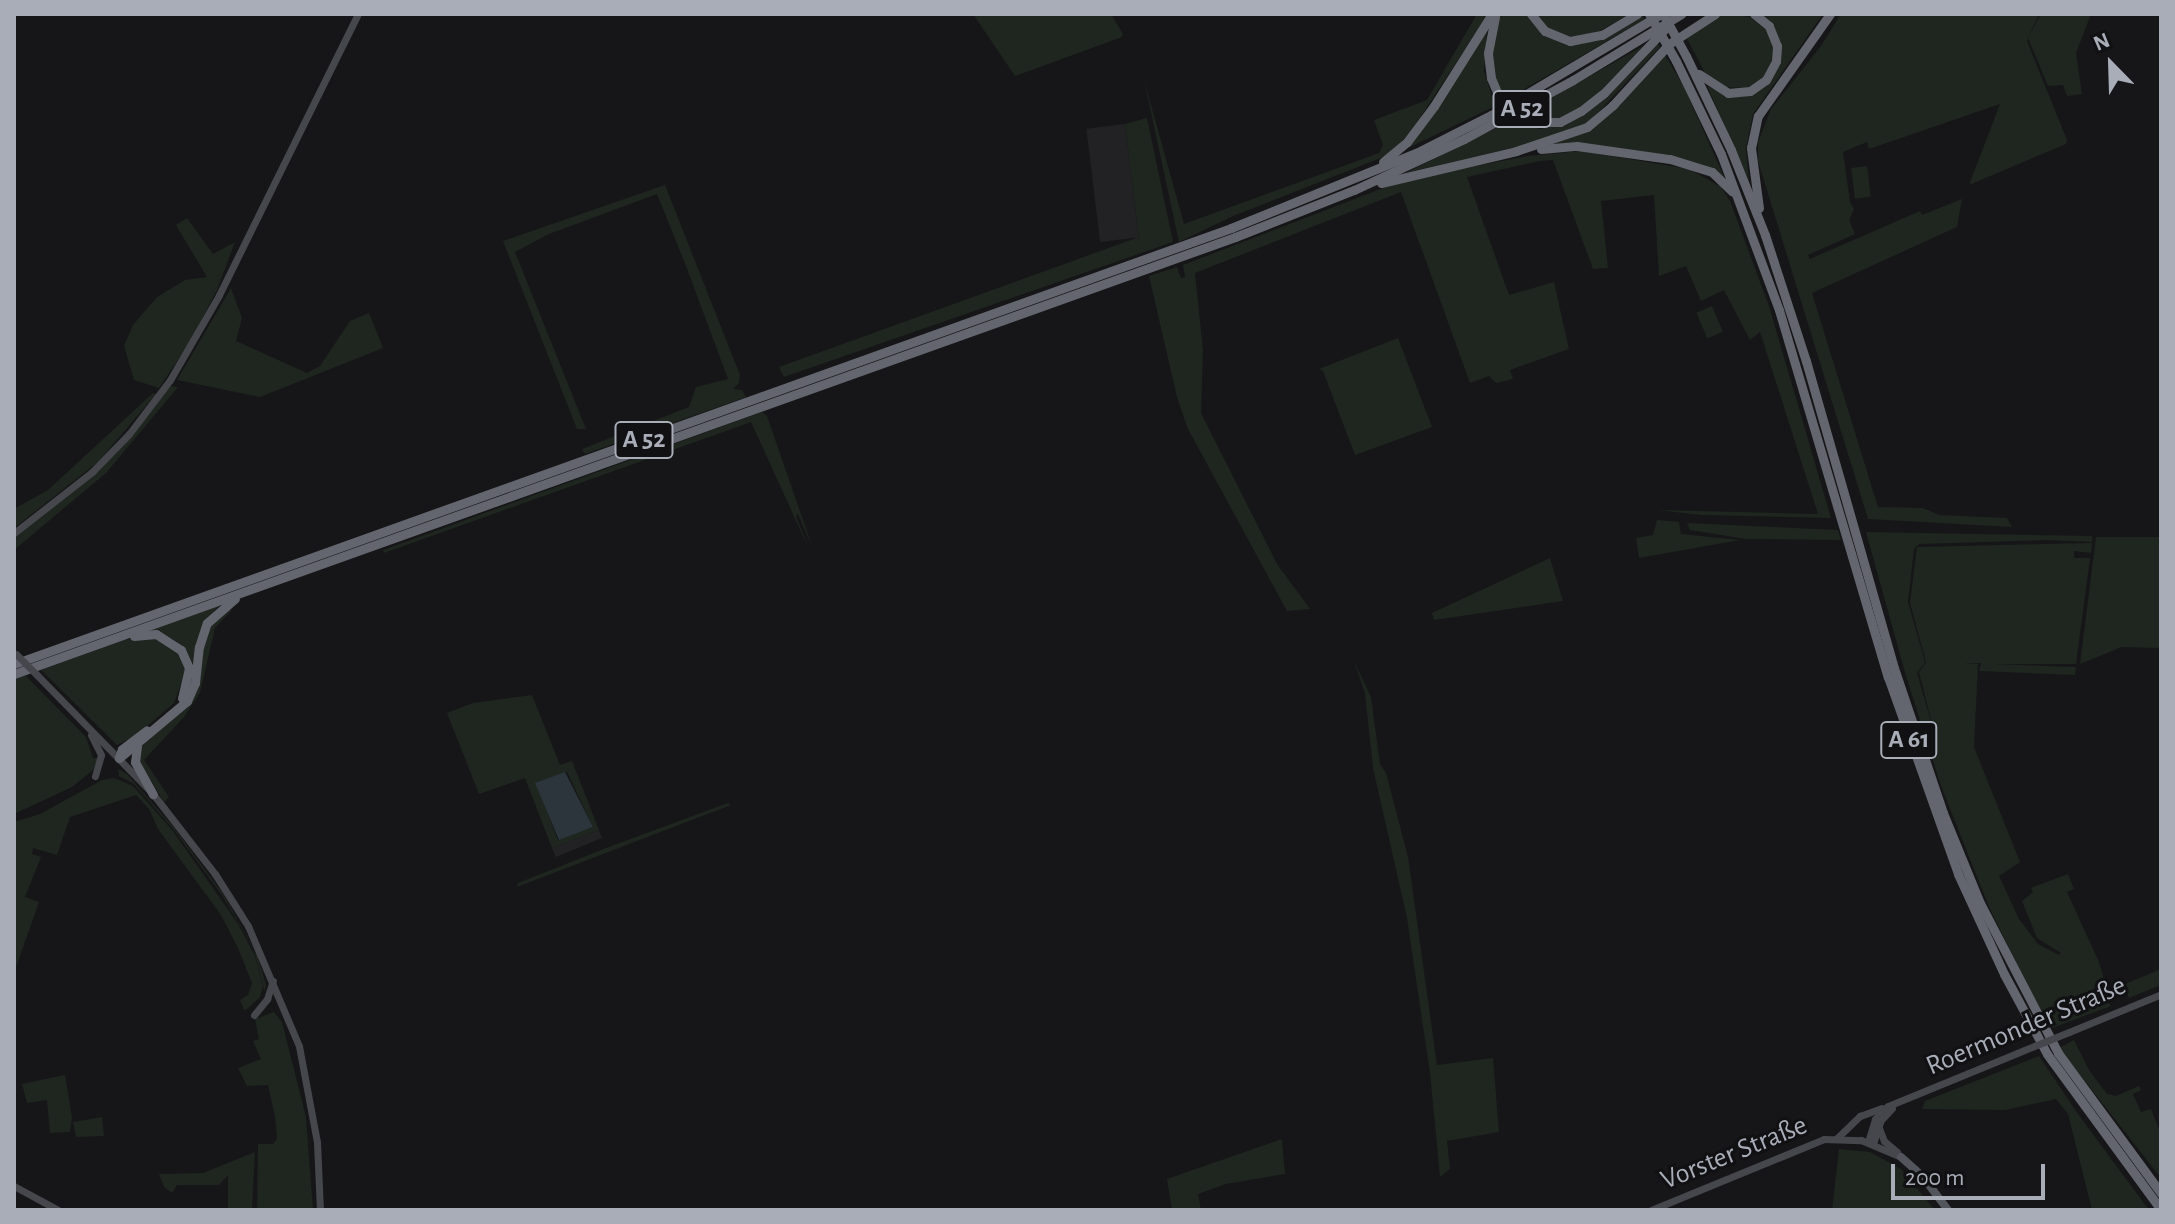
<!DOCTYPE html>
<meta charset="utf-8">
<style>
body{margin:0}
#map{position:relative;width:2175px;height:1224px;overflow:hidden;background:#161618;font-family:"Alegreya Sans",sans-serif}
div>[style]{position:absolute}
.built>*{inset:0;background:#222225;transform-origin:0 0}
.green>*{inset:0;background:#1e261f;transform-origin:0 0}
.water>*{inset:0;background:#2c353c}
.secondary>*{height:7px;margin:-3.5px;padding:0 3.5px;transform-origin:3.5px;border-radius:3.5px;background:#45474d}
.primary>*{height:8px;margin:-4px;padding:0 4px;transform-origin:4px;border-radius:4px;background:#53555c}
.highway>*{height:9px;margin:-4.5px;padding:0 4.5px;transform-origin:4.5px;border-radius:4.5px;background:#63666e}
.secondary-bridge>*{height:7px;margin:-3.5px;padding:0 3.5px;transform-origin:3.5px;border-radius:3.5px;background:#45474d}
.highway-bridge>*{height:9px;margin:-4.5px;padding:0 4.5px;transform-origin:4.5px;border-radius:4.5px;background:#63666e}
span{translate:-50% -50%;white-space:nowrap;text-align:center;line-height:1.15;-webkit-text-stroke:6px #111113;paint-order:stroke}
.shield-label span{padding:2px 6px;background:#111113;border:2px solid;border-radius:6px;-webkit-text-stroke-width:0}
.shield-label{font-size:26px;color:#a8adb8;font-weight:700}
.street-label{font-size:28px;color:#a8adb8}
.frame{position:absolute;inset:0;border:16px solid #a8adb8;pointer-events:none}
.north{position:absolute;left:2071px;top:24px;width:80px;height:80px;-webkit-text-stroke:6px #111113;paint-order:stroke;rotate:337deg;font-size:22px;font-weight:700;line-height:32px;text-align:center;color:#a8adb8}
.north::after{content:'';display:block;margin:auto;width:28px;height:36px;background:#a8adb8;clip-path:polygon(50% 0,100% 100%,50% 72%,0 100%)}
.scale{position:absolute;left:1891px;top:1164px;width:154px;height:36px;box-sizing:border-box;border:4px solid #a8adb8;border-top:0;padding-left:10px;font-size:24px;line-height:28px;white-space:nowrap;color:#a8adb8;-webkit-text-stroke:6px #111113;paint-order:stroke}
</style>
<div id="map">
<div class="built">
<i style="left:1125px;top:124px;width:114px;height:39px;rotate:83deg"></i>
<i style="clip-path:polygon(599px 830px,602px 838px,556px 857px,552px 848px)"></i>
</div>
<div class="green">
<i style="clip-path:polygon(973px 14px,1111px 14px,1123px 34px,1122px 37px,1015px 76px)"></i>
<i style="clip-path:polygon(1477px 14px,1488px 14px,1410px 133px,1386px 156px,1233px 216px,1179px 242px,1144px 80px,1184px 224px,1379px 153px,1383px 145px,1374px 120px,1427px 100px)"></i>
<i style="clip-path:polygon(1498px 14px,1528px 14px,1534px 24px,1573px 43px,1641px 14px,1645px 19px,1504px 101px,1492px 68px,1491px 38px)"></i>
<i style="clip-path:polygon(1534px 14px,1629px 14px,1600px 31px,1574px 38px,1545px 27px)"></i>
<i style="clip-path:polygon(1724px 14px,1750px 17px,1769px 32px,1772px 41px,1774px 55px,1763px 78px,1746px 88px,1721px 87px,1706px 75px,1685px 35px,1710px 18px)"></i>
<i style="clip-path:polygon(1757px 14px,1823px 14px,1753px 114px,1746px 149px,1749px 181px,1707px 86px,1722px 93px,1759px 87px,1779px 49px)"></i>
<i style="clip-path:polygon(1841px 14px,2039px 14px,2004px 93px,2027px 41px,2067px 140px,2066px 144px,1969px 185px,2000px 104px,1869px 149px,1867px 142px,1843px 152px,1850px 202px,1854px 209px,1849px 220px,1855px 234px,1808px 255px,1810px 259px,1920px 211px,1922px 215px,1962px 199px,1957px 227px,1812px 293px,1878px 507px,1923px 508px,1939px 515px,2007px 518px,2012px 527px,1868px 519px,1758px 161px,1758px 142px,1771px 109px,1821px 46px)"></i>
<i style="clip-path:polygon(2041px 14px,2091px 14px,2076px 53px,2082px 94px,2067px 96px,2063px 85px,2048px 86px,2028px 38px)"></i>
<i style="clip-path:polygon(1487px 30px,1484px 71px,1495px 106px,1400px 152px)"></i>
<i style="clip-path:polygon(1657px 42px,1660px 47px,1589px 122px,1551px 139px,1405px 173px,1511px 121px,1540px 129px,1568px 123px,1580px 116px)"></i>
<i style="clip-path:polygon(1643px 46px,1595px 97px,1565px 117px,1552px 120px,1522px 115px)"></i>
<i style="clip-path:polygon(1663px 52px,1683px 85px,1725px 179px,1706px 167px,1547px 146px,1577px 135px)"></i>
<i style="clip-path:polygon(1147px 118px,1173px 242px,784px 377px,779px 367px,1139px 237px,1125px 124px)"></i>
<i style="clip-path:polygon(1581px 151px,1689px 169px,1721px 187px,1730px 201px,1769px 306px,1831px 518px,1701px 515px,1658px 510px,1818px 514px,1760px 332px,1750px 340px,1724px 290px,1701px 301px,1686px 266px,1659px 276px,1654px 195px,1601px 201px,1608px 268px,1593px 269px,1553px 160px,1540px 161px,1467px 177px,1509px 295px,1554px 282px,1569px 349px,1510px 370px,1513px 379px,1496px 383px,1489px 376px,1470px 383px,1401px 192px,1195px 273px,1203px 350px,1201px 413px,1277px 564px,1310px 609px,1287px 611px,1188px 429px,1177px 397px,1149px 276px,1177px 267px,1181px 278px,1185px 277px,1183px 265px,1404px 180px,1527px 156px)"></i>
<i style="left:1867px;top:166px;width:31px;height:16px;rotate:83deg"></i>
<i style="clip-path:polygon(665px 185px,740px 375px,739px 383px,733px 389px,742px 390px,746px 397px,585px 454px,582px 449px,689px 407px,696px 387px,728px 379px,686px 266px,657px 194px,549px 234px,515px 252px,586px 429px,577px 429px,503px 241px)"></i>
<i style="clip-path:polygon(187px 218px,213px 254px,235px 242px,217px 290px,190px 342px,159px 388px,134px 380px,124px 346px,133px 325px,157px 297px,185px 280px,207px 277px,176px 225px)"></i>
<i style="clip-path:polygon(231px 288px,242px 318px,236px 341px,307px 373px,320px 366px,350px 321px,369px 313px,383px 348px,260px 397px,177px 380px)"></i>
<i style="left:1712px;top:306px;width:28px;height:17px;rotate:67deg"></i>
<i style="clip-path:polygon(1398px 338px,1432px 427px,1355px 455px,1323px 371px,1319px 369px)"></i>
<i style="clip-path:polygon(169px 386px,178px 387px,106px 473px,14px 550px,14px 536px,88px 480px,133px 433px)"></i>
<i style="clip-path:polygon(153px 393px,156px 394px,98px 462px,14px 528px,14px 509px,48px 490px)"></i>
<i style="clip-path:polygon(762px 412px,767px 416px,812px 546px,798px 514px,796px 516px,808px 547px,751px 422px,384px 553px,383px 550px)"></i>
<i style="clip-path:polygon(1657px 520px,1679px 522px,1681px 534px,1740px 540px,1639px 558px,1636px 538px,1653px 535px)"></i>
<i style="clip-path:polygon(1687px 523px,1838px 530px,1841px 540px,1746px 539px,1690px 530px)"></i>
<i style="clip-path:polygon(1866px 532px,2092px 536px,2092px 542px,2048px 540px,1919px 544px,1914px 549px,1908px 602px,1925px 662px,1917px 673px,1934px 732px,1919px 672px,1926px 662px,1910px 603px,1917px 547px,2092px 543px,2091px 553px,2074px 551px,2074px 558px,2090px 558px,2076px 664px,1994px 664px,2076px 667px,2075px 675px,1979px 671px,1981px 663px,1964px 664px,1978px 664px,1974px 747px,2020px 862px,1999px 876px,2019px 919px,2038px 944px,2059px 955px,2061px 953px,2037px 938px,2022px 901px,2033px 892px,2031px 888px,2068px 874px,2074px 889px,2067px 892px,2099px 962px,2107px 989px,2103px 997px,2111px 1006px,2052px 1028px,2030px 991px,1989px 907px,1941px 786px,1906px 676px)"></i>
<i style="clip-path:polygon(2096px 537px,2161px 537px,2161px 648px,2122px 647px,2080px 664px)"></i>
<i style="clip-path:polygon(1550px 558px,1563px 601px,1434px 620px,1432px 613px)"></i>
<i style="clip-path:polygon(220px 605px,210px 616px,190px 692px,177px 707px,191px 679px,176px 641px,164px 635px,146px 631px)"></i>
<i style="clip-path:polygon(224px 608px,232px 610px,215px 628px,200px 693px,184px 717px,144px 760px,169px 797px,164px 802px,137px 758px,140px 748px,192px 701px,206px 632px)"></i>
<i style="clip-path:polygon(144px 636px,154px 637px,178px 650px,186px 671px,174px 703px,137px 735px,117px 745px,41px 670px,124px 640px)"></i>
<i style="clip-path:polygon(1354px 661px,1371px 697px,1380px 764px,1386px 773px,1408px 857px,1437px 1065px,1493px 1058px,1499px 1132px,1447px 1141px,1450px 1169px,1440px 1177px,1430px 1073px,1407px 918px,1373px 768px,1365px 693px)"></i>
<i style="clip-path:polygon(24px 674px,86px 737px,93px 758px,98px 758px,93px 770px,72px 787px,14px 814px,14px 677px)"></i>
<i style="clip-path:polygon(evenodd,532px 695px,560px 765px,572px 761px,599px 830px,552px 848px,525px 778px,479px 794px,447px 713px,473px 703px,532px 695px,567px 772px,593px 827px,558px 840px,536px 783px,567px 772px)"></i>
<i style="clip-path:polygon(118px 769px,127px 774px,175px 829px,223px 894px,257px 955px,266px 985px,265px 992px,254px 950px,222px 895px,174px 830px,134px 784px,119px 776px)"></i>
<i style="clip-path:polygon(114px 778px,133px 786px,173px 831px,238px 924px,255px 956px,263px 986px,260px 997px,247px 1009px,244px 1010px,240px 1000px,248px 995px,252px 983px,238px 948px,221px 915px,158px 829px,149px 809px,136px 795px,70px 817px,57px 855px,33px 848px,32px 854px,41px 857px,25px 897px,39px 902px,14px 973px,14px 822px,40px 814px,102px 780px)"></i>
<i style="clip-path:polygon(728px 803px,731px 805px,517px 887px,518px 883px,606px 848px)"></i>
<i style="clip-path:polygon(2161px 969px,2161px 985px,2129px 998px,2123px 985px)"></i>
<i style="clip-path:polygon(274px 1012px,282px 1022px,306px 1117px,313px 1210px,257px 1210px,258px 1144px,273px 1144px,277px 1139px,275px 1117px,268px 1085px,247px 1086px,238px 1068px,261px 1059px,253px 1041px,259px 1039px,255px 1019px)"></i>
<i style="clip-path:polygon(2074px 1040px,2089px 1070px,2107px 1094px,2116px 1096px,2139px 1086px,2141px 1090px,2133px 1094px,2141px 1112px,2151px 1109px,2161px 1134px,2161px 1178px,2059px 1048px)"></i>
<i style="clip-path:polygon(2039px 1056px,2078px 1114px,2149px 1210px,2092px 1210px,2068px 1114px,2056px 1099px,2005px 1110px,1922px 1109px,1925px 1101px)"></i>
<i style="clip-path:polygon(65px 1075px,72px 1117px,70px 1132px,50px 1133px,47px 1100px,27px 1103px,22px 1084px)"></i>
<i style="clip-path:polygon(102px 1117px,104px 1136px,76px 1137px,73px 1122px)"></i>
<i style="clip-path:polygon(1282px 1139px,1285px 1174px,1226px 1184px,1198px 1194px,1201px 1210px,1172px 1210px,1167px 1179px)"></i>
<i style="clip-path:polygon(1839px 1149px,1870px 1152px,1901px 1169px,1935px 1210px,1832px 1210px)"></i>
<i style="clip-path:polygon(255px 1152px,252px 1210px,228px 1210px,228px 1175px,219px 1185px,177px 1185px,172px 1193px,164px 1187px,159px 1174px,203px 1173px)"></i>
</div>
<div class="water">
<i style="clip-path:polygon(565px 772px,593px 827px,559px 840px,535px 783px)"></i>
</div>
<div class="secondary">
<i style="left:14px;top:533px;width:99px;rotate:-38deg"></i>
<i style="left:92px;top:472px;width:53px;rotate:-45.8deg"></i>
<i style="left:129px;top:434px;width:68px;rotate:-52.8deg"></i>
<i style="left:170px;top:380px;width:98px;rotate:-60deg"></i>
<i style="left:219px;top:295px;width:313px;rotate:-63.7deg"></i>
<i style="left:37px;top:675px;width:166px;rotate:45.7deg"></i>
<i style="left:153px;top:794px;width:101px;rotate:52.2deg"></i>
<i style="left:215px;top:874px;width:62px;rotate:57.6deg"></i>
<i style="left:248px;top:926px;width:130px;rotate:67deg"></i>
<i style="left:299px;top:1046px;width:98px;rotate:79.4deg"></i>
<i style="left:317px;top:1142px;width:68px;rotate:87.5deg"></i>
<i style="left:91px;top:735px;width:22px;rotate:63deg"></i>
<i style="left:101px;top:755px;width:22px;rotate:106deg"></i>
<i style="left:254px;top:1015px;width:21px;rotate:-51deg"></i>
<i style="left:267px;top:999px;width:19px;rotate:-72deg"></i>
<i style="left:2069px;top:1032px;width:100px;rotate:-22.4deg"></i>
<i style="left:1879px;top:1128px;width:14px;rotate:69deg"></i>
<i style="left:1884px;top:1141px;width:17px;rotate:40deg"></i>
<i style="left:1837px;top:1138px;width:32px;rotate:-44deg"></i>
<i style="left:1860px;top:1116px;width:23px;rotate:-20deg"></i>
<i style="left:1868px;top:1142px;width:24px;rotate:-73deg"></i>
<i style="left:1875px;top:1119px;width:18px;rotate:-45deg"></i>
<i style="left:1888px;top:1106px;width:139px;rotate:-22.3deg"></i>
<i style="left:1873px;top:1144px;width:25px;rotate:-72deg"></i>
<i style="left:1881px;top:1120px;width:16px;rotate:-47deg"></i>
<i style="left:14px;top:1186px;width:50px;rotate:28.6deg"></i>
<i style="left:1651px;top:1210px;width:187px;rotate:-22.3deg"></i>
<i style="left:1824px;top:1139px;width:37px;rotate:2deg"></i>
<i style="left:1861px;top:1140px;width:43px;rotate:23deg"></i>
</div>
<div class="primary">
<i style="left:1901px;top:1157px;width:30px;rotate:42deg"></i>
<i style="left:1923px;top:1177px;width:41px;rotate:52.9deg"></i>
</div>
<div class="highway">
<i style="left:1531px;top:14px;width:22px;rotate:51deg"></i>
<i style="left:1545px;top:31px;width:27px;rotate:22deg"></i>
<i style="left:1570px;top:41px;width:33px;rotate:-11deg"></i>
<i style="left:1602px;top:35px;width:41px;rotate:-31deg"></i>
<i style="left:1686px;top:56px;width:104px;rotate:64.4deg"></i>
<i style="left:1731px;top:150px;width:92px;rotate:68.2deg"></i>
<i style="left:1765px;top:235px;width:133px;rotate:72deg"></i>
<i style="left:1806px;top:361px;width:319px;rotate:74deg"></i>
<i style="left:1894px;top:668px;width:153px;rotate:71.3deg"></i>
<i style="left:1943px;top:813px;width:97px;rotate:67.7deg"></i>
<i style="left:1980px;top:903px;width:169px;rotate:62.5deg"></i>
<i style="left:2058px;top:1053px;width:174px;rotate:53.7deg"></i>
<i style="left:1676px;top:61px;width:103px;rotate:64.2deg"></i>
<i style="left:1721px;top:154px;width:166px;rotate:69.6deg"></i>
<i style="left:1779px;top:310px;width:383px;rotate:73.5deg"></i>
<i style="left:1888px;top:677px;width:209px;rotate:70.4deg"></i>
<i style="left:1958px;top:874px;width:110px;rotate:65.3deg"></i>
<i style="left:2004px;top:974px;width:91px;rotate:61.7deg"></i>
<i style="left:2047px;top:1054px;width:193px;rotate:53.8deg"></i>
<i style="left:1699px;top:74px;width:35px;rotate:33deg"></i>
<i style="left:1728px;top:93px;width:22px;rotate:-5deg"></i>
<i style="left:1750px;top:91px;width:19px;rotate:-35deg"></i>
<i style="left:1766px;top:80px;width:21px;rotate:-62deg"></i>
<i style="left:1776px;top:61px;width:15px;rotate:-86deg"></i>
<i style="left:1777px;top:46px;width:22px;rotate:-112deg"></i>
<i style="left:1769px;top:26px;width:19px;rotate:-141deg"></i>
<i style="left:1491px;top:78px;width:25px;rotate:-97deg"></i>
<i style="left:1488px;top:53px;width:37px;rotate:-79deg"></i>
<i style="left:1528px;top:122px;width:32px"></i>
<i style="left:1560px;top:122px;width:24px;rotate:-28deg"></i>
<i style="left:1581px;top:111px;width:29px;rotate:-38deg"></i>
<i style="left:1604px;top:93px;width:87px;rotate:-46.4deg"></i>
<i style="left:1541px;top:149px;width:36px;rotate:-5deg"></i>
<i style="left:1577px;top:146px;width:94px;rotate:8deg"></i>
<i style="left:1670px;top:159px;width:44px;rotate:17.2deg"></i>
<i style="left:1712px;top:172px;width:28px;rotate:44deg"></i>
<i style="left:1383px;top:162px;width:31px;rotate:-40deg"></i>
<i style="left:1407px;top:142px;width:45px;rotate:-53.1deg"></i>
<i style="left:1434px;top:106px;width:109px;rotate:-57.8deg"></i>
<i style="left:1381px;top:183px;width:139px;rotate:-13.3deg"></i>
<i style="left:1516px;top:151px;width:75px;rotate:-18.7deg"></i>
<i style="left:1587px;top:127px;width:34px;rotate:-40deg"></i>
<i style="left:1613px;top:105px;width:83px;rotate:-47.4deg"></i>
<i style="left:1669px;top:44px;width:55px;rotate:-33.1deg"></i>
<i style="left:1759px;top:208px;width:61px;rotate:-97.6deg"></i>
<i style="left:1751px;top:148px;width:33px;rotate:-78deg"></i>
<i style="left:1758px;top:116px;width:125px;rotate:-54.8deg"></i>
<i style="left:134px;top:636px;width:22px;rotate:-5deg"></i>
<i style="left:156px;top:634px;width:30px;rotate:33deg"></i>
<i style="left:181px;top:650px;width:20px;rotate:66deg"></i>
<i style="left:189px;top:668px;width:31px;rotate:103deg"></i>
<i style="left:14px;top:664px;width:1293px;rotate:-19.71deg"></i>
<i style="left:1231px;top:228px;width:200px;rotate:-22.1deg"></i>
<i style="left:1416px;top:153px;width:84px;rotate:-26.9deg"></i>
<i style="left:1491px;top:115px;width:198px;rotate:-30.7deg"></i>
<i style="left:14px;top:674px;width:1297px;rotate:-19.69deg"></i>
<i style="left:1235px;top:237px;width:128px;rotate:-21.6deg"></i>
<i style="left:1354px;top:190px;width:121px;rotate:-24.9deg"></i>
<i style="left:1464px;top:139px;width:124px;rotate:-28.4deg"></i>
<i style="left:1573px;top:80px;width:127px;rotate:-31.4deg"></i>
<i style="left:137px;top:746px;width:16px;rotate:97deg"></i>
<i style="left:135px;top:762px;width:37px;rotate:61deg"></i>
<i style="left:119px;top:758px;width:89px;rotate:-40deg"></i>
<i style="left:187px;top:701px;width:20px;rotate:-66deg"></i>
<i style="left:195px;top:683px;width:36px;rotate:-84deg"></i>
<i style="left:199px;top:647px;width:25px;rotate:-72deg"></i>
<i style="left:207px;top:623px;width:37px;rotate:-41deg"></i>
<i style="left:119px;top:758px;width:9px;rotate:-72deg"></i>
<i style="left:122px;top:749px;width:31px;rotate:-37deg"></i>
</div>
<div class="secondary-bridge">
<i style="left:16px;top:654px;width:30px;rotate:45deg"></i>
<i style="left:2017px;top:1053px;width:56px;rotate:-22deg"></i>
</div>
<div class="highway-bridge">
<i style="left:1649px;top:14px;width:54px;rotate:60.1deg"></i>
<i style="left:1663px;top:14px;width:48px;rotate:61.3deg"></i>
<i style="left:1491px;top:78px;width:28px;rotate:67deg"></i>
<i style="left:1502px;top:104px;width:32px;rotate:35deg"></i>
</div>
<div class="shield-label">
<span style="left:1522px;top:109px">A 52</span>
<span style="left:644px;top:440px">A 52</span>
<span style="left:1909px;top:740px">A 61</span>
</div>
<div class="street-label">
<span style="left:2026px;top:1026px;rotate:-23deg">Roermonder Straße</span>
<span style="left:1734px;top:1153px;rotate:-22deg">Vorster Straße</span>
</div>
<div class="frame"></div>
<div class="north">N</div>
<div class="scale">200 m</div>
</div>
